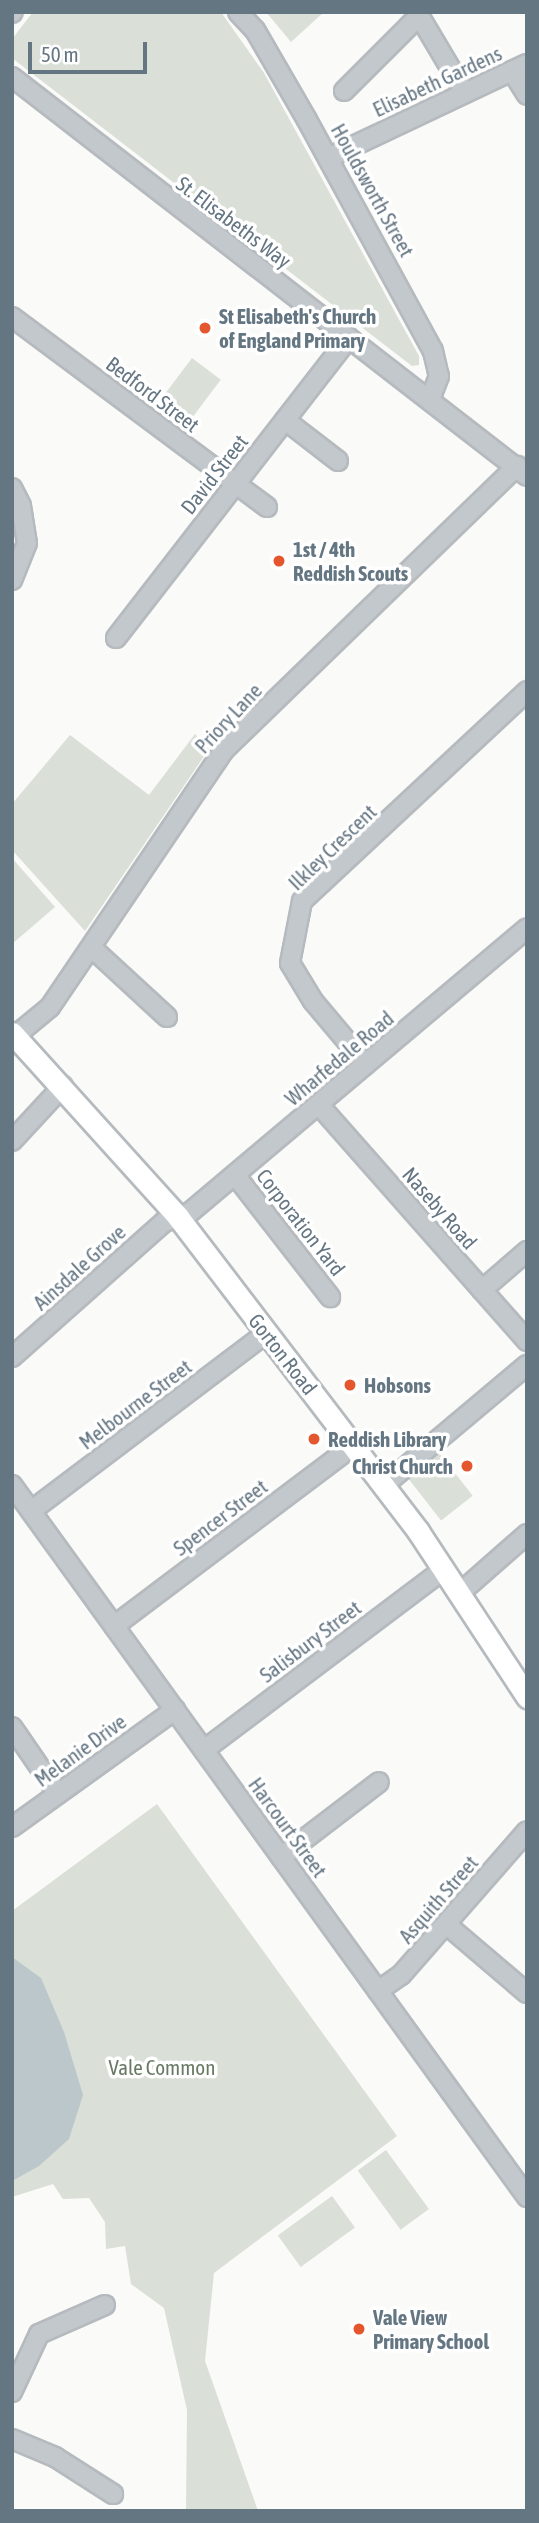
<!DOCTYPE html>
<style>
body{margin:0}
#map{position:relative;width:539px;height:2523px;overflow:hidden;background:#fafaf8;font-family:"Asap Condensed",sans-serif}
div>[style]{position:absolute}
.green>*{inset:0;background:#dadfd7;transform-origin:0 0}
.water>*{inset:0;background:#bbc7cb}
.roads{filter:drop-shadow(2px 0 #b5babe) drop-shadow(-2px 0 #b5babe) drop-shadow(0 2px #b5babe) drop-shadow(0 -2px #b5babe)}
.minor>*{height:18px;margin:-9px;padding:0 9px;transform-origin:9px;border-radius:9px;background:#c3c8cc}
.major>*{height:21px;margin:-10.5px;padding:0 10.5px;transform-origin:10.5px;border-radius:10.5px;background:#fff}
.dots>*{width:19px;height:19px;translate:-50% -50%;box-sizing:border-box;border:4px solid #fff;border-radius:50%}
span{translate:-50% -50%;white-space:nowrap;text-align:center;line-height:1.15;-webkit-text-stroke:7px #fff;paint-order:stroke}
.street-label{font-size:21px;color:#657683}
.poi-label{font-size:21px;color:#657683;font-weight:700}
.left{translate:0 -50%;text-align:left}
.right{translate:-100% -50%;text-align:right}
.park-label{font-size:21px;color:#687a64}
.frame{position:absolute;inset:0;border:14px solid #657683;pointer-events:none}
.scale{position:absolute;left:28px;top:42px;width:119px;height:32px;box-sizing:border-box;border:4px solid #657683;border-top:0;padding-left:9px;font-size:21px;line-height:24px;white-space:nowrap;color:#657683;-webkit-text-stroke:5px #fff;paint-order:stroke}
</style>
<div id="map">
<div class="green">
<i style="clip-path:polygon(33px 12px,221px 12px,264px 73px,419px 356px,419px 365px,412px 366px,12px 58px,12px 39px)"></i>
<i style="clip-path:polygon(266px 12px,324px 12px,291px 42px)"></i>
<i style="left:192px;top:358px;width:36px;height:57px;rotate:37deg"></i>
<i style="clip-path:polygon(195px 734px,209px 749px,85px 931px,12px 850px,12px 804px,70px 735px,149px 795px)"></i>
<i style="clip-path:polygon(12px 858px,55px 907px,12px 944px)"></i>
<i style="left:440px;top:1454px;width:53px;height:40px;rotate:52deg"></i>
<i style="clip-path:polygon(157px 1804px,397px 2136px,214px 2273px,205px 2361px,258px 2511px,186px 2511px,187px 2410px,164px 2308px,131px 2284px,125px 2246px,106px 2249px,105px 2222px,89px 2198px,63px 2199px,53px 2184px,12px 2197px,12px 1911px)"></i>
<i style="left:386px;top:2150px;width:73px;height:35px;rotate:54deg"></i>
<i style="left:332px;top:2196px;width:39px;height:67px;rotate:54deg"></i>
</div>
<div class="water">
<i style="clip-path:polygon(12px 1957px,41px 1978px,64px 2032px,83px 2095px,69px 2139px,39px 2166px,12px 2181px)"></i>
</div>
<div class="roads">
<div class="minor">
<i style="left:238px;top:12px;width:25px;rotate:47deg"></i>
<i style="left:255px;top:30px;width:104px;rotate:60deg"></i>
<i style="left:307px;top:120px;width:263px;rotate:61.4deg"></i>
<i style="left:433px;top:351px;width:26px;rotate:77deg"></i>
<i style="left:439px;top:376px;width:26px;rotate:111deg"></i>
<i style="left:417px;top:12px;width:94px;rotate:59.3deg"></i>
<i style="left:12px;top:13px;width:1px;rotate:-45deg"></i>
<i style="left:512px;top:71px;width:28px;rotate:58deg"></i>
<i style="left:12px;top:77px;width:651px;rotate:37.77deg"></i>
<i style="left:344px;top:91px;width:106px;rotate:-45deg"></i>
<i style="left:328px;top:158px;width:220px;rotate:-25.3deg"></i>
<i style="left:12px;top:317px;width:318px;rotate:36.7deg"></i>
<i style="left:285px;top:420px;width:67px;rotate:37.7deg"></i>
<i style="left:12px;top:488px;width:20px;rotate:63deg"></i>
<i style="left:21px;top:506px;width:37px;rotate:81deg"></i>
<i style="left:27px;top:543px;width:40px;rotate:112deg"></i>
<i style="left:116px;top:638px;width:380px;rotate:-52.2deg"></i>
<i style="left:92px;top:948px;width:102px;rotate:42.6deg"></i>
<i style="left:15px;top:1036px;width:45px;rotate:-39.6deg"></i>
<i style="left:50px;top:1007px;width:312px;rotate:-55.9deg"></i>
<i style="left:225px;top:749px;width:407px;rotate:-44.1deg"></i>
<i style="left:366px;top:1064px;width:82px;rotate:-130.1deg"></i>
<i style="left:313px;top:1001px;width:44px;rotate:-121.2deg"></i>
<i style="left:290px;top:963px;width:63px;rotate:-79deg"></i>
<i style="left:302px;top:901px;width:308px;rotate:-43deg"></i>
<i style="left:319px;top:1105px;width:315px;rotate:48.6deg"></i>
<i style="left:12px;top:1141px;width:75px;rotate:-47.2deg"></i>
<i style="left:235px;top:1175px;width:155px;rotate:52.1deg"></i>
<i style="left:482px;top:1290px;width:60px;rotate:-40.9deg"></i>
<i style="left:12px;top:1357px;width:203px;rotate:-41.6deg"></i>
<i style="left:164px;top:1222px;width:27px;rotate:-20deg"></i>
<i style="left:189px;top:1213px;width:442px;rotate:-40.1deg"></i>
<i style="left:12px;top:1485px;width:879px;rotate:54.12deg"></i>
<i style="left:384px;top:1485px;width:187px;rotate:-40deg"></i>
<i style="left:31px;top:1511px;width:295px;rotate:-37.1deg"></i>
<i style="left:461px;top:1592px;width:88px;rotate:-41.3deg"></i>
<i style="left:114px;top:1626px;width:299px;rotate:-37deg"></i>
<i style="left:12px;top:1727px;width:81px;rotate:55.5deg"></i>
<i style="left:204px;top:1750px;width:301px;rotate:-37deg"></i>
<i style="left:12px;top:1827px;width:201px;rotate:-35.7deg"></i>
<i style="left:281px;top:1857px;width:123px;rotate:-37.4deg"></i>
<i style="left:447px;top:1925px;width:105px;rotate:40.4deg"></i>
<i style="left:378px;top:1991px;width:28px;rotate:-35deg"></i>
<i style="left:401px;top:1975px;width:191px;rotate:-48.8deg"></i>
<i style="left:12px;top:2392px;width:64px;rotate:-65deg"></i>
<i style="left:39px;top:2334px;width:72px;rotate:-23.7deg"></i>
<i style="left:12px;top:2439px;width:47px;rotate:22.7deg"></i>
<i style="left:55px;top:2457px;width:69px;rotate:32.5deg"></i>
</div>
<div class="major">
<i style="left:12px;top:1033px;width:248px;rotate:47.9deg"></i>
<i style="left:178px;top:1217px;width:395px;rotate:52.6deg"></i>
<i style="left:418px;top:1531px;width:199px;rotate:56.7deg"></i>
</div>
</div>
<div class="dots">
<i style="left:205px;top:328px;background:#e4572e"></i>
<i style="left:279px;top:561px;background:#e4572e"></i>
<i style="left:350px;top:1385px;background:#e4572e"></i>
<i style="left:314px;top:1439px;background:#e4572e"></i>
<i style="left:467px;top:1466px;background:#e4572e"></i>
<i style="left:359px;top:2329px;background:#e4572e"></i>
</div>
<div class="street-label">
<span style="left:437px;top:81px;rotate:-25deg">Elisabeth Gardens</span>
<span style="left:373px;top:190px;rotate:61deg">Houldsworth Street</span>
<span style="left:234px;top:222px;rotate:37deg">St. Elisabeths Way</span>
<span style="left:153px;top:394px;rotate:37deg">Bedford Street</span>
<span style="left:214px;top:474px;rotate:-52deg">David Street</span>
<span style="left:228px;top:718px;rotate:-47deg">Priory Lane</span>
<span style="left:332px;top:847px;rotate:-44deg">Ilkley Crescent</span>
<span style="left:339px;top:1058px;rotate:-40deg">Wharfedale Road</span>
<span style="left:440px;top:1208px;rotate:49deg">Naseby Road</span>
<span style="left:301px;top:1222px;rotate:52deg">Corporation Yard</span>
<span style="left:79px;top:1267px;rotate:-42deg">Ainsdale Grove</span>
<span style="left:283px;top:1354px;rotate:52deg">Gorton Road</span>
<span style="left:135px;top:1404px;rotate:-37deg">Melbourne Street</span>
<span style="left:220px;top:1517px;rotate:-37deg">Spencer Street</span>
<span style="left:310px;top:1641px;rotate:-37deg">Salisbury Street</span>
<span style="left:80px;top:1750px;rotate:-36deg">Melanie Drive</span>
<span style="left:288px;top:1827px;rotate:54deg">Harcourt Street</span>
<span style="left:438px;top:1899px;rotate:-49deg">Asquith Street</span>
</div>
<div class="poi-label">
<span class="left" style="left:219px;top:328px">St Elisabeth's Church<br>of England Primary</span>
<span class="left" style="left:293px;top:561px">1st / 4th<br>Reddish Scouts</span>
<span class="left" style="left:364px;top:1385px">Hobsons</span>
<span class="left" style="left:328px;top:1439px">Reddish Library</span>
<span class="right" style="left:453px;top:1466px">Christ Church</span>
<span class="left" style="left:373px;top:2329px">Vale View<br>Primary School</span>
</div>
<div class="park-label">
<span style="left:162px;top:2067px">Vale Common</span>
</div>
<div class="frame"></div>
<div class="scale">50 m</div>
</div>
